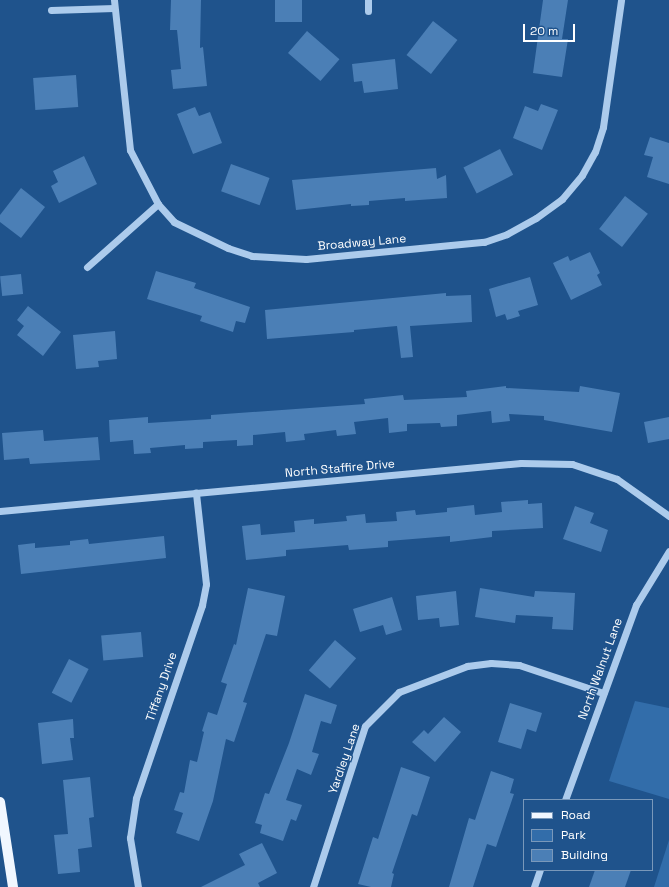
<!DOCTYPE html>
<style>
body{margin:0}
#map{position:relative;width:669px;height:887px;overflow:hidden;background:#1f538c;font-family:"Space Grotesk",sans-serif}
div>[style]{position:absolute}
.green>*{inset:0;background:#326daa}
.building>*{inset:0;background:#4b7fb6;transform-origin:0 0}
.minor>*{height:7px;margin:-3.5px;padding:0 3.5px;transform-origin:3.5px;border-radius:3.5px;background:#accbec}
.major>*{height:10px;margin:-5px;padding:0 5px;transform-origin:5px;border-radius:5px;background:#f1f7ff}
span{translate:-50% -50%;white-space:nowrap;text-align:center;line-height:1.15;-webkit-text-stroke:3px #1f538c;paint-order:stroke}
.street-label{font-size:12px;color:#fff}
.legend{position:absolute;left:523px;top:799px;width:130px;height:72px;box-sizing:border-box;background:#1f538c;border:1px solid #7998ba;margin:0;padding:5px 7px;list-style:none;font-size:12px;color:#fff}
.legend li{display:flex;align-items:center;gap:8px;height:20px}
.legend b{width:20px;border:1px solid #7998ba}
.scale{position:absolute;left:523px;top:24px;width:52px;height:18px;box-sizing:border-box;border:2px solid #fff;border-top:0;padding-left:5px;font-size:12px;line-height:14px;white-space:nowrap;color:#fff;-webkit-text-stroke:3px #1f538c;paint-order:stroke}
</style>
<div id="map">
<div class="green">
<i style="clip-path:polygon(635px 701px,669px 708px,669px 799px,609px 781px)"></i>
<i style="clip-path:polygon(669px 840px,669px 887px,654px 887px)"></i>
</div>
<div class="building">
<i style="clip-path:polygon(171px 0,201px 0,200px 48px,203px 47px,207px 86px,173px 89px,171px 70px,181px 69px,177px 30px,170px 30px)"></i>
<i style="left:275px;top:0;width:27px;height:22px"></i>
<i style="clip-path:polygon(543px 0,568px 0,562px 39px,568px 39px,562px 77px,533px 73px)"></i>
<i style="left:433px;top:21px;width:31px;height:43px;rotate:38deg"></i>
<i style="left:307px;top:31px;width:43px;height:29px;rotate:41deg"></i>
<i style="clip-path:polygon(395px 59px,398px 89px,364px 93px,362px 81px,354px 82px,352px 64px)"></i>
<i style="left:76px;top:75px;width:32px;height:43px;rotate:86deg"></i>
<i style="clip-path:polygon(541px 104px,558px 110px,542px 150px,513px 138px,525px 106px,538px 111px)"></i>
<i style="clip-path:polygon(195px 107px,199px 116px,210px 112px,222px 143px,193px 154px,177px 114px)"></i>
<i style="clip-path:polygon(650px 137px,669px 143px,669px 184px,647px 177px,653px 157px,644px 155px)"></i>
<i style="left:500px;top:149px;width:29px;height:41px;rotate:63deg"></i>
<i style="clip-path:polygon(84px 156px,97px 184px,59px 203px,51px 186px,58px 182px,53px 171px)"></i>
<i style="left:231px;top:164px;width:41px;height:29px;rotate:20deg"></i>
<i style="clip-path:polygon(436px 168px,437px 179px,446px 175px,447px 198px,405px 201px,405px 198px,369px 201px,369px 205px,351px 206px,351px 204px,296px 210px,292px 180px)"></i>
<i style="clip-path:polygon(21px 188px,45px 207px,21px 238px,0 222px,0 215px)"></i>
<i style="left:625px;top:196px;width:29px;height:42px;rotate:38deg"></i>
<i style="clip-path:polygon(590px 252px,600px 273px,597px 275px,602px 285px,571px 300px,553px 263px,568px 256px,570px 261px)"></i>
<i style="clip-path:polygon(156px 271px,196px 283px,194px 288px,250px 307px,245px 323px,236px 321px,233px 332px,200px 321px,202px 316px,147px 299px)"></i>
<i style="left:21px;top:274px;width:20px;height:21px;rotate:84deg"></i>
<i style="clip-path:polygon(530px 277px,538px 305px,518px 311px,520px 316px,507px 320px,505px 314px,496px 317px,489px 289px)"></i>
<i style="clip-path:polygon(446px 293px,446px 296px,471px 295px,472px 322px,410px 326px,413px 357px,401px 358px,397px 326px,354px 330px,354px 332px,267px 339px,265px 310px)"></i>
<i style="clip-path:polygon(28px 306px,61px 332px,43px 356px,17px 335px,24px 326px,17px 320px)"></i>
<i style="clip-path:polygon(115px 331px,117px 359px,98px 361px,99px 367px,76px 369px,73px 335px)"></i>
<i style="clip-path:polygon(506px 386px,506px 388px,579px 392px,580px 386px,620px 393px,612px 432px,544px 420px,544px 416px,509px 414px,510px 421px,492px 423px,491px 411px,457px 415px,457px 426px,441px 427px,440px 423px,407px 424px,407px 431px,389px 433px,388px 418px,354px 422px,356px 434px,337px 436px,336px 430px,304px 434px,305px 440px,286px 442px,285px 432px,253px 435px,253px 445px,237px 446px,237px 440px,203px 442px,203px 448px,185px 449px,185px 445px,150px 448px,151px 453px,134px 454px,133px 440px,110px 442px,109px 420px,148px 417px,148px 423px,211px 419px,211px 415px,365px 404px,364px 399px,403px 395px,404px 400px,467px 397px,466px 391px)"></i>
<i style="clip-path:polygon(669px 417px,669px 439px,648px 443px,644px 422px)"></i>
<i style="clip-path:polygon(43px 430px,44px 441px,98px 437px,100px 460px,30px 464px,29px 458px,4px 460px,2px 433px)"></i>
<i style="clip-path:polygon(528px 500px,528px 504px,542px 503px,543px 528px,492px 531px,492px 537px,450px 542px,450px 536px,388px 541px,388px 547px,349px 550px,348px 545px,286px 550px,286px 556px,246px 560px,242px 526px,260px 524px,261px 535px,295px 532px,294px 521px,314px 519px,314px 524px,347px 521px,346px 516px,365px 514px,366px 523px,397px 521px,396px 512px,415px 510px,416px 515px,447px 512px,447px 508px,474px 505px,475px 515px,502px 512px,501px 502px)"></i>
<i style="clip-path:polygon(575px 506px,594px 513px,590px 523px,608px 530px,601px 552px,563px 539px)"></i>
<i style="clip-path:polygon(164px 536px,166px 558px,21px 574px,18px 545px,35px 543px,35px 548px,70px 545px,70px 541px,88px 539px,89px 544px)"></i>
<i style="clip-path:polygon(248px 588px,285px 596px,277px 636px,266px 634px,243px 702px,247px 703px,234px 742px,226px 739px,213px 801px,199px 841px,176px 833px,183px 813px,174px 810px,180px 792px,184px 793px,190px 760px,197px 762px,204px 732px,202px 731px,208px 712px,217px 715px,227px 684px,221px 682px,234px 644px,236px 645px)"></i>
<i style="clip-path:polygon(480px 588px,534px 597px,535px 591px,575px 593px,573px 630px,552px 629px,553px 617px,516px 615px,515px 623px,475px 617px)"></i>
<i style="clip-path:polygon(456px 591px,459px 625px,440px 627px,439px 618px,418px 620px,416px 596px)"></i>
<i style="clip-path:polygon(392px 597px,402px 630px,386px 635px,383px 625px,360px 632px,353px 609px)"></i>
<i style="left:141px;top:632px;width:25px;height:40px;rotate:85deg"></i>
<i style="left:335px;top:640px;width:28px;height:40px;rotate:41deg"></i>
<i style="left:69px;top:659px;width:22px;height:38px;rotate:27deg"></i>
<i style="clip-path:polygon(305px 694px,337px 705px,331px 724px,321px 721px,312px 752px,319px 754px,311px 775px,297px 769px,286px 800px,302px 805px,296px 821px,291px 819px,283px 841px,260px 833px,262px 825px,255px 823px,265px 793px,269px 794px,289px 743px)"></i>
<i style="clip-path:polygon(510px 703px,542px 713px,536px 732px,527px 729px,521px 749px,498px 742px)"></i>
<i style="clip-path:polygon(444px 717px,461px 732px,435px 762px,412px 742px,424px 730px,428px 734px)"></i>
<i style="clip-path:polygon(73px 719px,74px 738px,70px 738px,73px 760px,42px 764px,38px 723px)"></i>
<i style="clip-path:polygon(401px 767px,430px 777px,417px 816px,412px 814px,392px 873px,394px 874px,391px 887px,371px 887px,358px 884px,373px 837px,378px 839px)"></i>
<i style="clip-path:polygon(491px 771px,514px 779px,510px 793px,514px 794px,496px 847px,487px 844px,473px 887px,449px 887px,469px 818px,475px 820px)"></i>
<i style="clip-path:polygon(90px 777px,94px 817px,89px 818px,92px 847px,78px 849px,80px 872px,58px 874px,54px 835px,68px 834px,63px 780px)"></i>
<i style="clip-path:polygon(262px 843px,277px 873px,258px 883px,260px 887px,201px 887px,245px 865px,239px 854px)"></i>
<i style="clip-path:polygon(595px 870px,631px 870px,625px 887px,589px 887px)"></i>
</div>
<div class="minor">
<i style="left:114px;top:0;width:151px;rotate:83.9deg"></i>
<i style="left:130px;top:150px;width:61px;rotate:62.6deg"></i>
<i style="left:158px;top:204px;width:24px;rotate:48deg"></i>
<i style="left:174px;top:222px;width:60px;rotate:25.7deg"></i>
<i style="left:228px;top:248px;width:25px;rotate:18deg"></i>
<i style="left:252px;top:256px;width:54px;rotate:3.2deg"></i>
<i style="left:306px;top:259px;width:179px;rotate:-5.5deg"></i>
<i style="left:484px;top:242px;width:24px;rotate:-19deg"></i>
<i style="left:507px;top:234px;width:33px;rotate:-29deg"></i>
<i style="left:536px;top:218px;width:32px;rotate:-36deg"></i>
<i style="left:562px;top:199px;width:31px;rotate:-50deg"></i>
<i style="left:582px;top:175px;width:26px;rotate:-61deg"></i>
<i style="left:595px;top:152px;width:26px;rotate:-72deg"></i>
<i style="left:603px;top:127px;width:128px;rotate:-81.9deg"></i>
<i style="left:368px;top:0;width:11px;rotate:90deg"></i>
<i style="left:51px;top:10px;width:63px;rotate:-1.8deg"></i>
<i style="left:87px;top:267px;width:95px;rotate:-41.6deg"></i>
<i style="left:0;top:511px;width:523px;rotate:-5.26deg"></i>
<i style="left:521px;top:463px;width:51px;rotate:1.1deg"></i>
<i style="left:572px;top:464px;width:47px;rotate:18.4deg"></i>
<i style="left:617px;top:479px;width:64px;rotate:35.4deg"></i>
<i style="left:565px;top:800px;width:208px;rotate:-70deg"></i>
<i style="left:636px;top:605px;width:63px;rotate:-58.6deg"></i>
<i style="left:138px;top:887px;width:50px;rotate:-99.3deg"></i>
<i style="left:130px;top:838px;width:40px;rotate:-81.5deg"></i>
<i style="left:136px;top:798px;width:204px;rotate:-71.1deg"></i>
<i style="left:202px;top:605px;width:21px;rotate:-79deg"></i>
<i style="left:206px;top:584px;width:92px;rotate:-96.3deg"></i>
<i style="left:313px;top:887px;width:169px;rotate:-72.1deg"></i>
<i style="left:365px;top:726px;width:48px;rotate:-45deg"></i>
<i style="left:399px;top:692px;width:73px;rotate:-20.9deg"></i>
<i style="left:467px;top:666px;width:24px;rotate:-7deg"></i>
<i style="left:491px;top:663px;width:28px;rotate:4deg"></i>
<i style="left:519px;top:665px;width:89px;rotate:18.4deg"></i>
<i style="left:534px;top:887px;width:18px;rotate:-71deg"></i>
</div>
<div class="major">
<i style="left:0;top:802px;width:86px;rotate:81.3deg"></i>
</div>
<div class="street-label">
<span style="left:362px;top:243px;rotate:-5deg">Broadway Lane</span>
<span style="left:340px;top:469px;rotate:-5deg">North Staffire Drive</span>
<span style="left:601px;top:669px;rotate:-70deg">North Walnut Lane</span>
<span style="left:162px;top:687px;rotate:-71deg">Tiffany Drive</span>
<span style="left:345px;top:759px;rotate:-71deg">Yardley Lane</span>
</div>
<ul class="legend">
<li><b style="height:5px;background:#f1f7ff"></b>Road</li>
<li><b style="height:11px;background:#326daa"></b>Park</li>
<li><b style="height:11px;background:#4b7fb6"></b>Building</li>
</ul>
<div class="scale">20 m</div>
</div>
